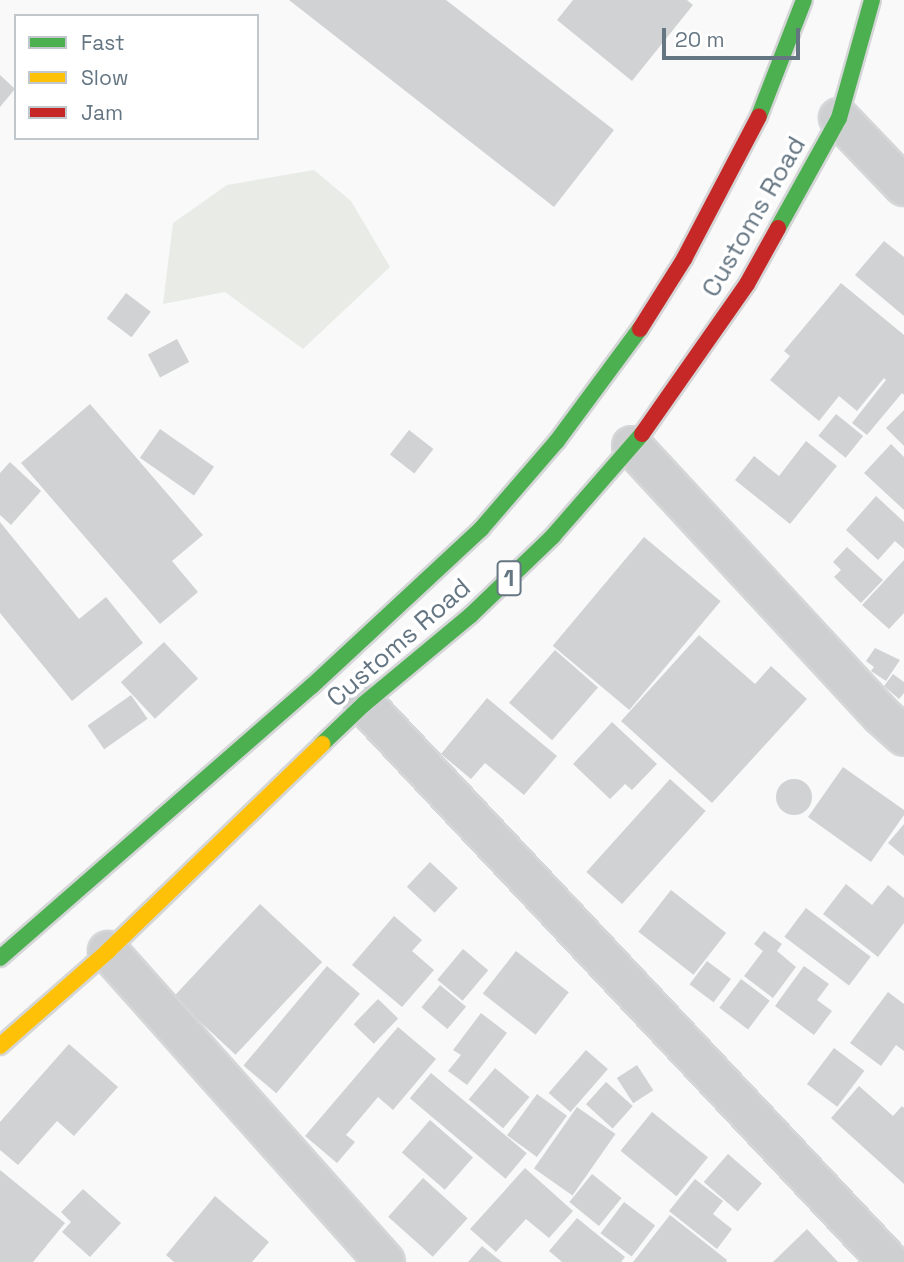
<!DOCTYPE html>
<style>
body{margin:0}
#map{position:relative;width:904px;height:1262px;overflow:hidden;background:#f9f9f9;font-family:"Space Grotesk",sans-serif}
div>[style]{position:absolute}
.green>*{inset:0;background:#e8ebe6}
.building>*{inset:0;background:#d0d2d3;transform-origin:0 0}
.round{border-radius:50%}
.roads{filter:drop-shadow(2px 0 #d5d6d7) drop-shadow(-2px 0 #d5d6d7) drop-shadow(0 2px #d5d6d7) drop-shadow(0 -2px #d5d6d7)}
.street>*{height:38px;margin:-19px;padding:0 19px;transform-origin:19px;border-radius:19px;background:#cecfd0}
.fast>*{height:16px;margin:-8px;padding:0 8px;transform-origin:8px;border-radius:8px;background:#4caf50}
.slow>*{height:16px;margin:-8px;padding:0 8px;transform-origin:8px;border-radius:8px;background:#ffc107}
.jam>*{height:16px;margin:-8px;padding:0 8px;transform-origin:8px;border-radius:8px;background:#c62828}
span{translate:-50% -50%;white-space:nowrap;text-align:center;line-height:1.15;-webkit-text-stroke:7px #fff;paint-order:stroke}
.shield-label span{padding:2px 5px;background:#fff;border:2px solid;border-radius:5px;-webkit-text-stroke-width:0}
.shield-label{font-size:24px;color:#657683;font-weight:700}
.street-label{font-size:26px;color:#657683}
.legend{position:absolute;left:14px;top:14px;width:245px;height:126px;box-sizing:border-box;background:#fff;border:2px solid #c1c8cd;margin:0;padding:9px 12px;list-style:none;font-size:21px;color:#657683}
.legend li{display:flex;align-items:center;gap:14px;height:35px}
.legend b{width:35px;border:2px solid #c1c8cd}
.scale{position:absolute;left:662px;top:28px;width:138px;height:32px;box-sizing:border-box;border:4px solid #657683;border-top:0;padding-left:9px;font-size:21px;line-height:24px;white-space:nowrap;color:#657683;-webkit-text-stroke:5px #fff;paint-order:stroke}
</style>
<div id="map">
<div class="green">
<i style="clip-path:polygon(314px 170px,351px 201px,390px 267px,303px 349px,225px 292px,163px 304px,173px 223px,227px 185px)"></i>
</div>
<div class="building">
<i style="clip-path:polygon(289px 0,446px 0,614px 130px,554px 207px)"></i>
<i style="clip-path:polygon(573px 0,687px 0,693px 5px,632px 81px,557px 20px)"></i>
<i style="clip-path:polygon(0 75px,15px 89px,0 107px)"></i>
<i style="clip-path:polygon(884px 241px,904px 257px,904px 316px,855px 275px)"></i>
<i style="clip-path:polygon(841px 283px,904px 335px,904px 395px,902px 393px,867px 435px,852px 423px,886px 380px,884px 378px,857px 411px,839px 396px,819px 421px,770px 380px,790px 356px,784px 351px)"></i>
<i style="left:126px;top:293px;width:31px;height:32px;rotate:37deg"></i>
<i style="left:177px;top:339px;width:26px;height:33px;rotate:62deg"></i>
<i style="clip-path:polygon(90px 404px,203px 535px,172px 561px,198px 592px,160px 624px,21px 463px)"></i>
<i style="clip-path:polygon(904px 410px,904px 446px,886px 428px)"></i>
<i style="left:836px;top:414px;width:35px;height:28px;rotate:39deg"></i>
<i style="left:160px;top:429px;width:66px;height:35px;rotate:35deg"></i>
<i style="left:409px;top:430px;width:31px;height:31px;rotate:38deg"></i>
<i style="clip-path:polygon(806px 441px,837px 466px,790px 524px,735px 480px,754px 456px,779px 476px)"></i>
<i style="clip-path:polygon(891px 444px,904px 457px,904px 510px,864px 473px)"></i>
<i style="clip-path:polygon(10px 462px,41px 491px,11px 525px,0 515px,0 473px)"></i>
<i style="clip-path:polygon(876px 496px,904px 522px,904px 549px,895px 541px,878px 560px,846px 530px)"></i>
<i style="clip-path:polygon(0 522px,79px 619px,106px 597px,143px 643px,72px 701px,0 613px)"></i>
<i style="left:644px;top:537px;width:100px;height:142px;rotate:40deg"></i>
<i style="clip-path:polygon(847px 547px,883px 580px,861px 603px,834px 577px,841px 570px,833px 562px)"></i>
<i style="clip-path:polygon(904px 560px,904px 613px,889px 629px,862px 605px)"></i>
<i style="clip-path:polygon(699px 635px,755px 684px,771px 666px,807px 699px,712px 803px,621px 721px)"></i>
<i style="left:164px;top:642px;width:50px;height:59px;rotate:47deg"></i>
<i style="clip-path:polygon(875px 648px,900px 660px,886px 681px,871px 671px,874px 667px,866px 661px)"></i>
<i style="left:555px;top:650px;width:57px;height:70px;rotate:41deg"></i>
<i style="clip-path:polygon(893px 674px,904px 682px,904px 693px,899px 699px,884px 686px)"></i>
<i style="left:131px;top:695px;width:29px;height:53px;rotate:55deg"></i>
<i style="clip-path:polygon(487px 698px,557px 756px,524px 795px,485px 763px,471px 779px,441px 754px)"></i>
<i style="clip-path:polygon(612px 722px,657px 764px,632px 790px,625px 784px,610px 799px,573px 764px)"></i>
<i style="clip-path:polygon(843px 767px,904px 810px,904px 815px,871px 862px,808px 817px)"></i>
<i style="left:670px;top:779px;width:48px;height:125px;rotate:42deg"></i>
<i class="round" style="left:776px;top:779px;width:36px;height:36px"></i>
<i style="clip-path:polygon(904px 824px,904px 856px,888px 843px)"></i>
<i style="left:430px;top:862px;width:38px;height:34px;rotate:43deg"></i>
<i style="clip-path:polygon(846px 884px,872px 905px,888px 885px,904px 898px,904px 923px,878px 957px,823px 914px)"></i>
<i style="left:671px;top:890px;width:70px;height:53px;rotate:38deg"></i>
<i style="left:260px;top:904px;width:85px;height:127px;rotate:43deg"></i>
<i style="left:806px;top:908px;width:81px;height:36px;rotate:37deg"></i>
<i style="clip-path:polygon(394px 916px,422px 940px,412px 951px,434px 970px,402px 1007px,352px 965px)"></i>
<i style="clip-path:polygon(764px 931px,782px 944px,777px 951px,796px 967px,773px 998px,744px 976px,763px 951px,754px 944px)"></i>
<i style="left:463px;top:949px;width:33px;height:40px;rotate:40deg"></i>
<i style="left:516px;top:951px;width:67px;height:54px;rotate:38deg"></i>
<i style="left:707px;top:961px;width:30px;height:29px;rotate:37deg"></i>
<i style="left:327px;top:966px;width:43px;height:130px;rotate:40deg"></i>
<i style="clip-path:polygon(804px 966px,829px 984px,817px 1000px,832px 1011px,814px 1035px,775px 1006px)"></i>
<i style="left:741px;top:979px;width:36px;height:36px;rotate:37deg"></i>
<i style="left:440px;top:985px;width:34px;height:29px;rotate:40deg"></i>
<i style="clip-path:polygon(888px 992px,904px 1004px,904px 1051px,896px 1045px,881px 1066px,850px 1043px)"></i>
<i style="left:378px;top:999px;width:28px;height:35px;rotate:44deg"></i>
<i style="clip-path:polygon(481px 1013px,507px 1033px,467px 1085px,448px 1071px,461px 1055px,453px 1050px)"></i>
<i style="clip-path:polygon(398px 1027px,436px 1059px,393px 1110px,378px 1097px,346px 1135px,355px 1142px,337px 1163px,305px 1136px)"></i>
<i style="clip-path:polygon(69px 1044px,118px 1087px,74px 1136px,57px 1121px,18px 1165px,0 1150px,0 1122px)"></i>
<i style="left:834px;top:1048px;width:38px;height:45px;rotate:37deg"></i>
<i style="left:586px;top:1050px;width:29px;height:57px;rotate:41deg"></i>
<i style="left:637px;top:1065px;width:30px;height:24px;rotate:57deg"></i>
<i style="left:495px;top:1068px;width:45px;height:41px;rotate:40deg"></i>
<i style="left:431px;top:1073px;width:125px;height:33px;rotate:40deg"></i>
<i style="left:606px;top:1082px;width:36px;height:30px;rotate:42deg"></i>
<i style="clip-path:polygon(859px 1086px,893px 1116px,902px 1106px,904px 1108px,904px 1184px,831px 1118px)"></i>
<i style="left:537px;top:1094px;width:37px;height:51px;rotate:36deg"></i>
<i style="left:577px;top:1107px;width:47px;height:75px;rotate:35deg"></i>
<i style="left:652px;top:1112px;width:72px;height:50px;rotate:39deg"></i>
<i style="left:430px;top:1120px;width:57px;height:43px;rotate:41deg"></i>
<i style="left:728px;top:1154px;width:45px;height:37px;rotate:41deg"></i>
<i style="clip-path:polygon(525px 1168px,573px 1211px,549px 1238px,526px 1219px,496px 1252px,470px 1229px)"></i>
<i style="clip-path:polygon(0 1170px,65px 1223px,33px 1262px,0 1262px)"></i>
<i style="left:592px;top:1174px;width:38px;height:36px;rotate:39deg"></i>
<i style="left:423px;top:1178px;width:60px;height:52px;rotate:42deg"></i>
<i style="clip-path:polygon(695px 1179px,723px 1201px,713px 1214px,732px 1229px,717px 1249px,669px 1211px)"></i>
<i style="clip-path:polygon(83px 1189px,121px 1223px,90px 1257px,62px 1232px,71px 1222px,61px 1212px)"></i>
<i style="clip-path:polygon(215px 1196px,269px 1242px,252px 1262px,174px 1262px,166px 1255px)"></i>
<i style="left:624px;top:1202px;width:39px;height:39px;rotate:37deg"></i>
<i style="clip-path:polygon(670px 1215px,727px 1260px,726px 1262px,633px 1262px)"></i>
<i style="clip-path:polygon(577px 1218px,625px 1257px,621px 1262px,562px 1262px,549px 1251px)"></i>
<i style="clip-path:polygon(807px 1229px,838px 1262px,773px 1262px)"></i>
<i style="clip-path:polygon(482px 1246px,502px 1262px,468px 1262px)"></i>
</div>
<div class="roads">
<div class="street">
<i style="left:839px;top:118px;width:94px;rotate:46.3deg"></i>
<i style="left:632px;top:446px;width:367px;rotate:47.2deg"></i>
<i style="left:881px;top:715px;width:31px;rotate:42deg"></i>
<i style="left:364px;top:704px;width:766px;rotate:46.75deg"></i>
<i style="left:108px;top:951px;width:416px;rotate:48.3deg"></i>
</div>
<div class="fast">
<i style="left:759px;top:116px;width:124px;rotate:-68.8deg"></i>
<i style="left:778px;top:228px;width:126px;rotate:-61deg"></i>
<i style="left:839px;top:118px;width:123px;rotate:-74.4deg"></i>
<i style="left:322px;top:744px;width:58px;rotate:-43.6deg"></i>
<i style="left:364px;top:704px;width:139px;rotate:-39.8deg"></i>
<i style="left:471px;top:615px;width:114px;rotate:-43.9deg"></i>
<i style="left:553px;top:536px;width:135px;rotate:-48.9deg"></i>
<i style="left:0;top:958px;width:414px;rotate:-41.1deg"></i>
<i style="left:312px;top:686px;width:231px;rotate:-42.9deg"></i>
<i style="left:481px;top:529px;width:116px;rotate:-49.2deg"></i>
<i style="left:557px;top:441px;width:139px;rotate:-53.5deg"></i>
</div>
<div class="slow">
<i style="left:0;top:1046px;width:144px;rotate:-41.3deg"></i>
<i style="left:108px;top:951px;width:298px;rotate:-44deg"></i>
</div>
<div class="jam">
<i style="left:640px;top:329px;width:83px;rotate:-57.8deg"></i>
<i style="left:684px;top:259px;width:161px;rotate:-62.3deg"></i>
<i style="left:642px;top:434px;width:183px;rotate:-55deg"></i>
<i style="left:747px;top:284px;width:64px;rotate:-61deg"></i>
</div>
</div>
<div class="shield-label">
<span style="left:509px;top:578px">1</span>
</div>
<div class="street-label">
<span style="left:754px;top:217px;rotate:-60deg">Customs Road</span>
<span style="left:399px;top:643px;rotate:-41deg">Customs Road</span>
</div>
<ul class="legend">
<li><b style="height:9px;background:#4caf50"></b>Fast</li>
<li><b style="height:9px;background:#ffc107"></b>Slow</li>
<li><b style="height:9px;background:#c62828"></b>Jam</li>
</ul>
<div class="scale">20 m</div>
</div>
